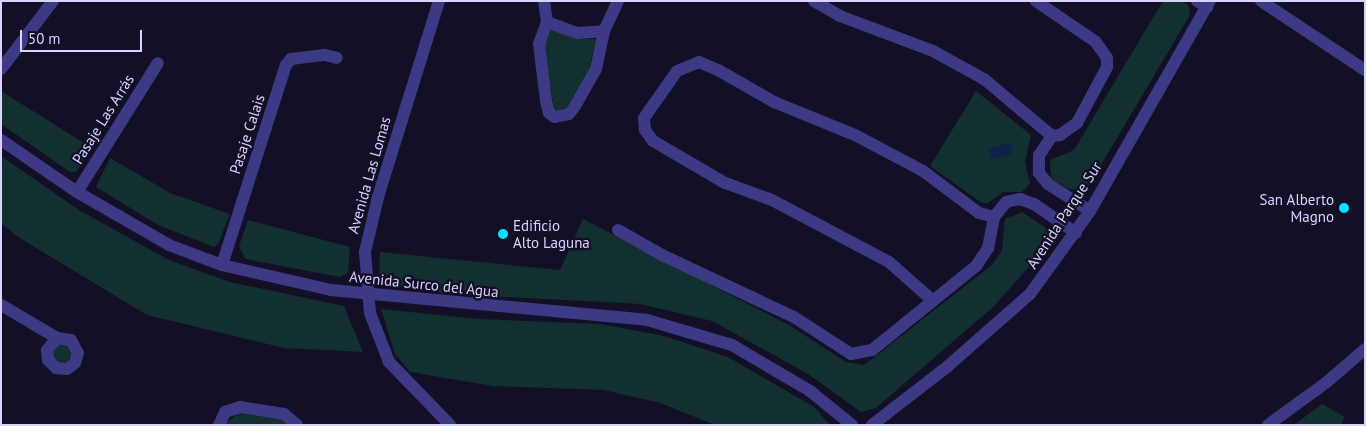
<!DOCTYPE html>
<meta charset="utf-8">
<style>
body{margin:0}
#map{position:relative;width:1366px;height:426px;overflow:hidden;background:#130f26;font-family:"PT Sans",sans-serif}
div>[style]{position:absolute}
.green>*{inset:0;background:#12302f}
.round{border-radius:50%}
.water>*{inset:0;background:#0c2248;transform-origin:0 0}
.minor>*{height:12px;margin:-6px;padding:0 6px;transform-origin:6px;border-radius:6px;background:#3d3a85}
.tertiary>*{height:12px;margin:-6px;padding:0 6px;transform-origin:6px;border-radius:6px;background:#3d3a85}
.dots>*{width:14px;height:14px;translate:-50% -50%;box-sizing:border-box;border:2px solid #130f26;border-radius:50%}
span{translate:-50% -50%;white-space:nowrap;text-align:center;line-height:1.15;-webkit-text-stroke:4.5px #130f26;paint-order:stroke}
.street-label{font-size:15px;color:#d9d4ff}
.poi-label{font-size:15px;color:#d9d4ff}
.right{translate:-100% -50%;text-align:right}
.left{translate:0 -50%;text-align:left}
.frame{position:absolute;inset:0;border:2px solid #d9d4ff;pointer-events:none}
.scale{position:absolute;left:20px;top:30px;width:122px;height:22px;box-sizing:border-box;border:2px solid #d9d4ff;border-top:0;padding-left:6px;font-size:15px;line-height:18px;white-space:nowrap;color:#d9d4ff;-webkit-text-stroke:4px #130f26;paint-order:stroke}
</style>
<div id="map">
<div class="green">
<i style="clip-path:polygon(1163px 1px,1182px 1px,1189px 6px,1190px 15px,1088px 187px,1082px 190px,1069px 189px,1051px 179px,1050px 160px,1074px 150px)"></i>
<i style="clip-path:polygon(549px 27px,575px 39px,596px 39px,588px 74px,563px 112px,554px 110px,544px 45px)"></i>
<i style="clip-path:polygon(1px 91px,92px 148px,76px 172px,70px 172px,1px 124px)"></i>
<i style="clip-path:polygon(976px 91px,1031px 135px,1025px 162px,1030px 184px,1022px 192px,1003px 192px,988px 203px,982px 203px,930px 166px)"></i>
<i style="clip-path:polygon(1px 156px,79px 210px,169px 260px,230px 282px,344px 306px,363px 352px,284px 348px,147px 315px,18px 237px,1px 223px)"></i>
<i style="clip-path:polygon(110px 158px,170px 193px,230px 214px,218px 244px,214px 247px,158px 225px,96px 187px)"></i>
<i style="clip-path:polygon(1022px 212px,1052px 232px,1052px 241px,993px 307px,876px 408px,861px 412px,808px 374px,712px 321px,640px 304px,449px 294px,379px 282px,380px 252px,560px 270px,583px 219px,789px 325px,846px 362px,864px 365px,992px 265px,1002px 250px,1005px 219px)"></i>
<i style="clip-path:polygon(248px 220px,350px 247px,348px 273px,340px 277px,245px 259px,239px 246px)"></i>
<i style="clip-path:polygon(381px 309px,478px 319px,600px 324px,664px 336px,728px 357px,814px 407px,830px 425px,715px 425px,660px 403px,604px 390px,493px 386px,410px 372px,395px 354px)"></i>
<i class="round" style="left:52px;top:343px;width:20px;height:20px"></i>
<i style="clip-path:polygon(1322px 404px,1345px 417px,1341px 425px,1294px 425px)"></i>
<i style="clip-path:polygon(239px 413px,285px 420px,291px 425px,222px 425px)"></i>
</div>
<div class="water">
<i style="left:1010px;top:143px;width:11px;height:22px;rotate:75deg"></i>
</div>
<div class="minor">
<i style="left:439px;top:1px;width:205px;rotate:107.3deg"></i>
<i style="left:378px;top:197px;width:57px;rotate:103.3deg"></i>
<i style="left:365px;top:252px;width:61px;rotate:85.3deg"></i>
<i style="left:370px;top:313px;width:53px;rotate:68.8deg"></i>
<i style="left:389px;top:362px;width:88px;rotate:45.9deg"></i>
<i style="left:544px;top:1px;width:21px;rotate:82deg"></i>
<i style="left:547px;top:22px;width:33px;rotate:20deg"></i>
<i style="left:578px;top:33px;width:26px;rotate:-4deg"></i>
<i style="left:604px;top:31px;width:33px;rotate:-65deg"></i>
<i style="left:814px;top:1px;width:30px;rotate:30deg"></i>
<i style="left:840px;top:16px;width:99px;rotate:20.6deg"></i>
<i style="left:933px;top:51px;width:58px;rotate:28.8deg"></i>
<i style="left:984px;top:79px;width:89px;rotate:40deg"></i>
<i style="left:1052px;top:136px;width:8px;rotate:-7deg"></i>
<i style="left:1060px;top:135px;width:21px;rotate:-35deg"></i>
<i style="left:1077px;top:123px;width:64px;rotate:-61.8deg"></i>
<i style="left:1107px;top:67px;width:9px;rotate:-90deg"></i>
<i style="left:1107px;top:58px;width:19px;rotate:-125deg"></i>
<i style="left:1096px;top:42px;width:73px;rotate:-145.7deg"></i>
<i style="left:1197px;top:1px;width:12px;rotate:31deg"></i>
<i style="left:1261px;top:1px;width:125px;rotate:33.6deg"></i>
<i style="left:547px;top:22px;width:23px;rotate:110deg"></i>
<i style="left:539px;top:44px;width:57px;rotate:83deg"></i>
<i style="left:546px;top:101px;width:12px;rotate:76deg"></i>
<i style="left:549px;top:113px;width:7px;rotate:34deg"></i>
<i style="left:555px;top:117px;width:14px;rotate:-12deg"></i>
<i style="left:569px;top:114px;width:10px;rotate:-53deg"></i>
<i style="left:575px;top:106px;width:43px;rotate:-60.4deg"></i>
<i style="left:596px;top:69px;width:39px;rotate:-78deg"></i>
<i style="left:1px;top:69px;width:86px;rotate:-52.6deg"></i>
<i style="left:1052px;top:136px;width:23px;rotate:124deg"></i>
<i style="left:1039px;top:155px;width:18px;rotate:90deg"></i>
<i style="left:1039px;top:173px;width:14px;rotate:51deg"></i>
<i style="left:1048px;top:184px;width:50px;rotate:32.7deg"></i>
<i style="left:1px;top:140px;width:92px;rotate:34.4deg"></i>
<i style="left:77px;top:192px;width:106px;rotate:29.9deg"></i>
<i style="left:169px;top:245px;width:57px;rotate:20.7deg"></i>
<i style="left:222px;top:265px;width:112px;rotate:12.9deg"></i>
<i style="left:331px;top:290px;width:317px;rotate:5.4deg"></i>
<i style="left:647px;top:320px;width:89px;rotate:16.4deg"></i>
<i style="left:732px;top:345px;width:91px;rotate:30.5deg"></i>
<i style="left:810px;top:391px;width:54px;rotate:39deg"></i>
<i style="left:77px;top:192px;width:152px;rotate:-57.9deg"></i>
<i style="left:618px;top:230px;width:51px;rotate:29.6deg"></i>
<i style="left:662px;top:255px;width:146px;rotate:25.2deg"></i>
<i style="left:794px;top:317px;width:68px;rotate:33deg"></i>
<i style="left:851px;top:354px;width:21px;rotate:-11deg"></i>
<i style="left:872px;top:350px;width:134px;rotate:-38.9deg"></i>
<i style="left:976px;top:266px;width:22px;rotate:-56deg"></i>
<i style="left:988px;top:248px;width:32px;rotate:-79deg"></i>
<i style="left:994px;top:217px;width:19px;rotate:-51deg"></i>
<i style="left:1006px;top:202px;width:14px;rotate:-12deg"></i>
<i style="left:1020px;top:199px;width:15px;rotate:20deg"></i>
<i style="left:1034px;top:204px;width:51px;rotate:34.6deg"></i>
<i style="left:222px;top:265px;width:210px;rotate:-72.3deg"></i>
<i style="left:286px;top:65px;width:8px;rotate:-50deg"></i>
<i style="left:291px;top:59px;width:34px;rotate:-7deg"></i>
<i style="left:325px;top:55px;width:12px;rotate:14deg"></i>
<i style="left:931px;top:299px;width:56px;rotate:-138.6deg"></i>
<i style="left:889px;top:262px;width:132px;rotate:-152.1deg"></i>
<i style="left:772px;top:200px;width:50px;rotate:-160.1deg"></i>
<i style="left:725px;top:183px;width:83px;rotate:-149.7deg"></i>
<i style="left:653px;top:141px;width:14px;rotate:-126deg"></i>
<i style="left:645px;top:130px;width:12px;rotate:-95deg"></i>
<i style="left:644px;top:118px;width:57px;rotate:-54.9deg"></i>
<i style="left:677px;top:71px;width:24px;rotate:-22deg"></i>
<i style="left:699px;top:62px;width:21px;rotate:23deg"></i>
<i style="left:718px;top:70px;width:64px;rotate:29.7deg"></i>
<i style="left:774px;top:102px;width:87px;rotate:22.2deg"></i>
<i style="left:855px;top:135px;width:77px;rotate:27.9deg"></i>
<i style="left:923px;top:171px;width:70px;rotate:36.9deg"></i>
<i style="left:979px;top:213px;width:16px;rotate:15deg"></i>
<i style="left:1px;top:305px;width:65px;rotate:30.5deg"></i>
<i style="left:57px;top:338px;width:14px;rotate:8deg"></i>
<i style="left:71px;top:340px;width:15px;rotate:62deg"></i>
<i style="left:78px;top:353px;width:10px;rotate:107deg"></i>
<i style="left:75px;top:363px;width:10px;rotate:143deg"></i>
<i style="left:67px;top:369px;width:11px;rotate:-175deg"></i>
<i style="left:56px;top:368px;width:11px;rotate:-135deg"></i>
<i style="left:48px;top:360px;width:10px;rotate:-96deg"></i>
<i style="left:47px;top:350px;width:16px;rotate:-50deg"></i>
<i style="left:219px;top:425px;width:14px;rotate:-65deg"></i>
<i style="left:225px;top:412px;width:16px;rotate:-18deg"></i>
<i style="left:240px;top:407px;width:45px;rotate:9deg"></i>
<i style="left:284px;top:414px;width:17px;rotate:40deg"></i>
</div>
<div class="tertiary">
<i style="left:872px;top:425px;width:96px;rotate:-37.8deg"></i>
<i style="left:948px;top:366px;width:109px;rotate:-41.3deg"></i>
<i style="left:1030px;top:294px;width:102px;rotate:-54.1deg"></i>
<i style="left:1090px;top:211px;width:242px;rotate:-60.3deg"></i>
<i style="left:1268px;top:425px;width:73px;rotate:-36.1deg"></i>
<i style="left:1327px;top:382px;width:50px;rotate:-41deg"></i>
</div>
<div class="dots">
<i style="left:1344px;top:208px;background:#00e5ff"></i>
<i style="left:503px;top:234px;background:#00e5ff"></i>
</div>
<div class="street-label">
<span style="left:103px;top:119px;rotate:-58deg">Pasaje Las Arrás</span>
<span style="left:247px;top:134px;rotate:-72deg">Pasaje Calais</span>
<span style="left:369px;top:175px;rotate:-74deg">Avenida Las Lomas</span>
<span style="left:1064px;top:215px;rotate:-57deg">Avenida Parque Sur</span>
<span style="left:424px;top:284px;rotate:6deg">Avenida Surco del Agua</span>
</div>
<div class="poi-label">
<span class="right" style="left:1334px;top:208px">San Alberto<br>Magno</span>
<span class="left" style="left:513px;top:234px">Edificio<br>Alto Laguna</span>
</div>
<div class="frame"></div>
<div class="scale">50 m</div>
</div>
